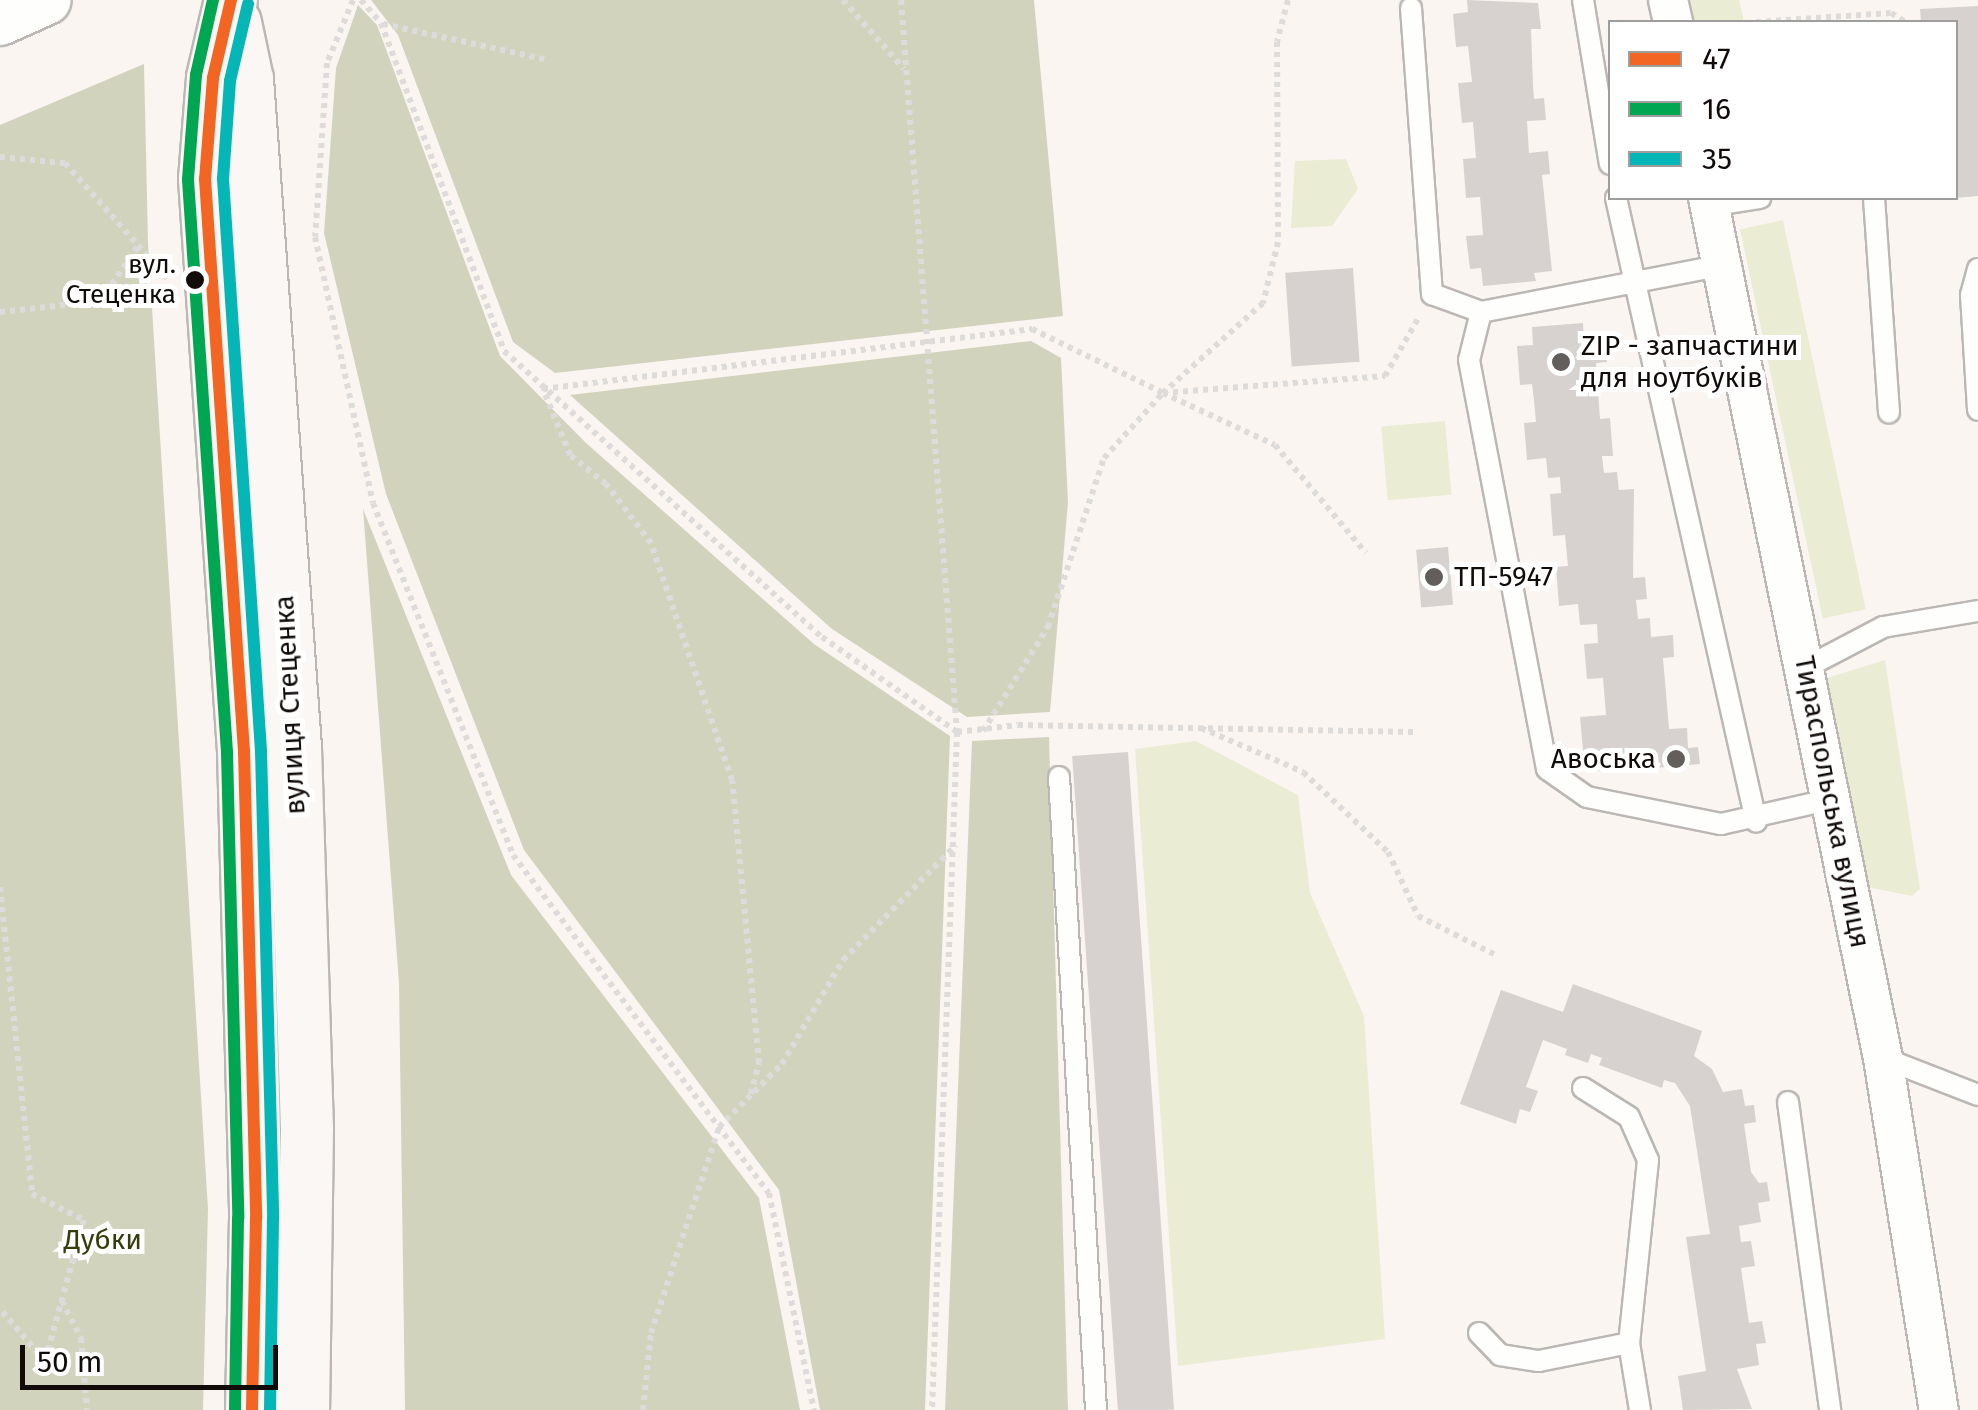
<!DOCTYPE html>
<meta charset="utf-8">
<style>
body{margin:0}
#map{position:relative;width:1978px;height:1410px;overflow:hidden;background:#fbf5f2;font-family:"Fira Sans",sans-serif}
div>[style]{position:absolute}
.green>*{inset:0;background:#ebecd4;transform-origin:0 0}
.forest>*{inset:0;background:#d2d3bc}
.building>*{inset:0;background:#d7d2cf;transform-origin:0 0}
.path>*{height:6px;margin-top:-3px;transform-origin:0;background:repeating-linear-gradient(90deg,#dedcdb 0 5px,transparent 0 10px)}
.roads{filter:drop-shadow(2px 0 #bcb7b4) drop-shadow(-2px 0 #bcb7b4) drop-shadow(0 2px #bcb7b4) drop-shadow(0 -2px #bcb7b4)}
.service>*{height:20px;margin:-10px;padding:0 10px;transform-origin:10px;border-radius:10px;background:#fefefd}
.minor>*{height:38px;margin:-19px;padding:0 19px;transform-origin:19px;border-radius:19px;background:#fefefd}
.tertiary>*{height:48px;margin:-24px;padding:0 24px;transform-origin:24px;border-radius:24px;background:#fefefd}
.secondary>*{height:52px;margin:-26px;padding:0 26px;transform-origin:26px;border-radius:26px;background:#faf7f5}
.bus-1>*{height:12px;margin:-6px;padding:0 6px;transform-origin:6px;border-radius:6px;background:#f26522}
.bus-2>*{height:12px;margin:-6px;padding:0 6px;transform-origin:6px;border-radius:6px;background:#00a651}
.bus-3>*{height:12px;margin:-6px;padding:0 6px;transform-origin:6px;border-radius:6px;background:#05b6b6}
.dots>*{width:28px;height:28px;translate:-50% -50%;box-sizing:border-box;border:5px solid #fff;border-radius:50%}
span{translate:-50% -50%;white-space:nowrap;text-align:center;line-height:1.15;-webkit-text-stroke:10px #fff;paint-order:stroke}
.bus-label{font-size:26px;color:#110c0a}
.right{translate:-100% -50%;text-align:right}
.poi-label{font-size:28px;color:#110c0a}
.left{translate:0 -50%;text-align:left}
.street-label{font-size:28px;color:#110c0a}
.park-label{font-size:28px;color:#363c0c}
.legend{position:absolute;left:1608px;top:20px;width:350px;height:180px;box-sizing:border-box;background:#fff;border:2px solid #a09e9d;margin:0;padding:12px 18px;list-style:none;font-size:30px;color:#110c0a}
.legend li{display:flex;align-items:center;gap:20px;height:50px}
.legend b{width:50px;border:2px solid #a09e9d}
.scale{position:absolute;left:20px;top:1345px;width:258px;height:45px;box-sizing:border-box;border:5px solid #110c0a;border-top:0;padding-left:12px;font-size:30px;line-height:35px;white-space:nowrap;color:#110c0a;-webkit-text-stroke:8px #fff;paint-order:stroke}
</style>
<div id="map">
<div class="green">
<i style="clip-path:polygon(1684px 0,1739px 0,1744px 22px,1689px 22px)"></i>
<i style="clip-path:polygon(1346px 159px,1358px 189px,1332px 226px,1291px 228px,1295px 161px)"></i>
<i style="left:1783px;top:220px;width:398px;height:44px;rotate:78deg"></i>
<i style="left:1445px;top:421px;width:74px;height:64px;rotate:85deg"></i>
<i style="clip-path:polygon(1885px 660px,1920px 889px,1912px 896px,1867px 887px,1827px 678px)"></i>
<i style="clip-path:polygon(1196px 741px,1298px 795px,1310px 893px,1364px 1016px,1385px 1339px,1178px 1366px,1135px 749px)"></i>
</div>
<div class="forest">
<i style="clip-path:polygon(371px 0,1034px 0,1063px 316px,555px 373px,513px 342px,398px 35px)"></i>
<i style="clip-path:polygon(358px 5px,377px 25px,500px 356px,586px 443px,814px 644px,950px 736px,925px 1410px,820px 1410px,779px 1190px,524px 850px,386px 494px,324px 233px,336px 68px)"></i>
<i style="clip-path:polygon(144px 64px,148px 243px,208px 1209px,203px 1410px,0 1410px,0 125px)"></i>
<i style="clip-path:polygon(1031px 341px,1061px 358px,1068px 502px,1050px 712px,967px 717px,832px 629px,570px 395px)"></i>
<i style="clip-path:polygon(363px 509px,511px 875px,759px 1198px,800px 1410px,405px 1410px,399px 983px)"></i>
<i style="clip-path:polygon(1049px 737px,1068px 1410px,945px 1410px,972px 741px)"></i>
</div>
<div class="building">
<i style="clip-path:polygon(1467px 0,1538px 3px,1541px 29px,1531px 29px,1533px 85px,1534px 99px,1544px 98px,1546px 120px,1527px 121px,1529px 153px,1548px 151px,1550px 174px,1542px 175px,1552px 271px,1534px 273px,1536px 281px,1483px 286px,1481px 268px,1470px 269px,1466px 236px,1483px 235px,1480px 197px,1466px 198px,1463px 159px,1476px 158px,1473px 122px,1462px 123px,1458px 83px,1472px 82px,1468px 46px,1456px 47px,1453px 14px,1468px 12px)"></i>
<i style="clip-path:polygon(1978px 6px,1978px 196px,1956px 198px,1956px 22px,1921px 22px,1920px 9px)"></i>
<i style="left:1353px;top:268px;width:94px;height:68px;rotate:86deg"></i>
<i style="clip-path:polygon(1583px 323px,1584px 340px,1605px 339px,1607px 362px,1596px 363px,1600px 419px,1610px 418px,1613px 456px,1602px 456px,1604px 473px,1617px 472px,1619px 490px,1634px 489px,1633px 578px,1645px 577px,1647px 599px,1636px 600px,1638px 619px,1650px 618px,1651px 637px,1673px 635px,1674px 657px,1663px 658px,1669px 729px,1687px 728px,1688px 748px,1698px 747px,1700px 764px,1643px 769px,1641px 751px,1605px 762px,1606px 770px,1585px 772px,1580px 717px,1606px 715px,1603px 678px,1587px 679px,1584px 644px,1598px 643px,1597px 624px,1580px 625px,1578px 604px,1559px 606px,1556px 567px,1568px 566px,1565px 535px,1553px 536px,1550px 494px,1561px 493px,1560px 477px,1548px 478px,1546px 458px,1527px 460px,1524px 423px,1536px 422px,1534px 401px,1532px 384px,1520px 385px,1517px 346px,1533px 345px,1532px 327px)"></i>
<i style="left:1448px;top:547px;width:58px;height:32px;rotate:85deg"></i>
<i style="left:1128px;top:752px;width:659px;height:56px;rotate:86deg"></i>
<i style="clip-path:polygon(1573px 984px,1702px 1031px,1694px 1056px,1712px 1069px,1723px 1092px,1742px 1089px,1745px 1106px,1754px 1105px,1756px 1122px,1744px 1124px,1751px 1172px,1759px 1183px,1767px 1182px,1770px 1201px,1758px 1203px,1761px 1222px,1739px 1226px,1741px 1242px,1751px 1241px,1755px 1266px,1741px 1268px,1749px 1323px,1762px 1321px,1766px 1343px,1756px 1344px,1759px 1365px,1737px 1369px,1752px 1409px,1683px 1410px,1678px 1376px,1706px 1371px,1686px 1237px,1710px 1234px,1690px 1106px,1675px 1083px,1664px 1080px,1662px 1088px,1599px 1065px,1602px 1058px,1591px 1054px,1588px 1063px,1565px 1055px,1567px 1049px,1543px 1040px,1526px 1087px,1538px 1091px,1530px 1112px,1520px 1109px,1516px 1124px,1460px 1104px,1501px 990px,1563px 1012px)"></i>
</div>
<div class="path">
<i style="left:353px;top:0;width:68px;rotate:112.4deg"></i>
<i style="left:327px;top:63px;width:174px;rotate:93.9deg"></i>
<i style="left:315px;top:237px;width:272px;rotate:77.7deg"></i>
<i style="left:373px;top:503px;width:379px;rotate:68.3deg"></i>
<i style="left:513px;top:855px;width:424px;rotate:52.9deg"></i>
<i style="left:769px;top:1193px;width:222px;rotate:78.3deg"></i>
<i style="left:361px;top:0;width:30px;rotate:49deg"></i>
<i style="left:381px;top:23px;width:350px;rotate:69.4deg"></i>
<i style="left:504px;top:351px;width:428px;rotate:42deg"></i>
<i style="left:822px;top:637px;width:165px;rotate:35.1deg"></i>
<i style="left:957px;top:732px;width:61px;rotate:-6.5deg"></i>
<i style="left:1018px;top:725px;width:396px;rotate:1deg"></i>
<i style="left:843px;top:0;width:92px;rotate:48.5deg"></i>
<i style="left:901px;top:0;width:734px;rotate:85.63deg"></i>
<i style="left:957px;top:732px;width:678px;rotate:92.11deg"></i>
<i style="left:1288px;top:0;width:43px;rotate:104.7deg"></i>
<i style="left:1277px;top:42px;width:200px;rotate:89.7deg"></i>
<i style="left:1278px;top:242px;width:63px;rotate:103.8deg"></i>
<i style="left:1263px;top:303px;width:135px;rotate:138deg"></i>
<i style="left:1163px;top:393px;width:123px;rotate:24.9deg"></i>
<i style="left:1275px;top:445px;width:141px;rotate:49.9deg"></i>
<i style="left:1756px;top:22px;width:135px;rotate:-3.8deg"></i>
<i style="left:1891px;top:13px;width:17px;rotate:31deg"></i>
<i style="left:383px;top:24px;width:165px;rotate:12.3deg"></i>
<i style="left:0;top:157px;width:65px;rotate:5.3deg"></i>
<i style="left:65px;top:163px;width:154px;rotate:48.4deg"></i>
<i style="left:0;top:312px;width:102px;rotate:-6.2deg"></i>
<i style="left:101px;top:301px;width:69px;rotate:-56.3deg"></i>
<i style="left:1201px;top:728px;width:111px;rotate:23.3deg"></i>
<i style="left:1303px;top:772px;width:117px;rotate:43.3deg"></i>
<i style="left:1388px;top:852px;width:71px;rotate:64.9deg"></i>
<i style="left:1418px;top:916px;width:85px;rotate:26.6deg"></i>
<i style="left:983px;top:731px;width:123px;rotate:-58deg"></i>
<i style="left:1048px;top:627px;width:178px;rotate:-71.7deg"></i>
<i style="left:1104px;top:458px;width:88px;rotate:-47.8deg"></i>
<i style="left:0;top:887px;width:309px;rotate:84deg"></i>
<i style="left:32px;top:1194px;width:58px;rotate:26.6deg"></i>
<i style="left:84px;top:1220px;width:146px;rotate:105.5deg"></i>
<i style="left:45px;top:1361px;width:69px;rotate:-130.9deg"></i>
<i style="left:751px;top:1094px;width:32px;rotate:-76deg"></i>
<i style="left:759px;top:1063px;width:284px;rotate:-95.4deg"></i>
<i style="left:732px;top:780px;width:250px;rotate:-108.9deg"></i>
<i style="left:651px;top:543px;width:74px;rotate:-127.3deg"></i>
<i style="left:606px;top:484px;width:46px;rotate:-141.1deg"></i>
<i style="left:570px;top:455px;width:71px;rotate:-112.2deg"></i>
<i style="left:543px;top:389px;width:493px;rotate:-7deg"></i>
<i style="left:1032px;top:329px;width:146px;rotate:26deg"></i>
<i style="left:1163px;top:393px;width:223px;rotate:-4.4deg"></i>
<i style="left:1385px;top:376px;width:68px;rotate:-60deg"></i>
<i style="left:62px;top:1301px;width:42px;rotate:62.8deg"></i>
<i style="left:81px;top:1338px;width:72px;rotate:85.2deg"></i>
<i style="left:643px;top:1410px;width:77px;rotate:-84.1deg"></i>
<i style="left:651px;top:1333px;width:217px;rotate:-71.7deg"></i>
<i style="left:719px;top:1127px;width:89px;rotate:-45deg"></i>
<i style="left:782px;top:1064px;width:121px;rotate:-59.6deg"></i>
<i style="left:843px;top:960px;width:161px;rotate:-45.5deg"></i>
</div>
<div class="roads">
<div class="service">
<i style="left:1583px;top:0;width:166px;rotate:80.7deg"></i>
<i style="left:1411px;top:8px;width:287px;rotate:85.8deg"></i>
<i style="left:1432px;top:294px;width:52px;rotate:20.2deg"></i>
<i style="left:1481px;top:312px;width:246px;rotate:-11deg"></i>
<i style="left:1616px;top:198px;width:639px;rotate:77.33deg"></i>
<i style="left:1874px;top:198px;width:215px;rotate:86deg"></i>
<i style="left:1710px;top:206px;width:51px;rotate:-9.1deg"></i>
<i style="left:1978px;top:269px;width:27px;rotate:105deg"></i>
<i style="left:1971px;top:295px;width:115px;rotate:86.5deg"></i>
<i style="left:1481px;top:312px;width:49px;rotate:104deg"></i>
<i style="left:1469px;top:360px;width:416px;rotate:79.2deg"></i>
<i style="left:1547px;top:769px;width:49px;rotate:35deg"></i>
<i style="left:1587px;top:797px;width:137px;rotate:11.4deg"></i>
<i style="left:1721px;top:824px;width:114px;rotate:-12.7deg"></i>
<i style="left:1805px;top:668px;width:88px;rotate:-27.7deg"></i>
<i style="left:1883px;top:627px;width:96px;rotate:-9.6deg"></i>
<i style="left:1059px;top:777px;width:634px;rotate:86.65deg"></i>
<i style="left:1883px;top:1058px;width:102px;rotate:21.3deg"></i>
<i style="left:1583px;top:1088px;width:54px;rotate:32.2deg"></i>
<i style="left:1629px;top:1117px;width:47px;rotate:66.2deg"></i>
<i style="left:1648px;top:1160px;width:184px;rotate:95.9deg"></i>
<i style="left:1629px;top:1343px;width:68px;rotate:80.7deg"></i>
<i style="left:1788px;top:1102px;width:311px;rotate:82.2deg"></i>
<i style="left:1479px;top:1333px;width:30px;rotate:46deg"></i>
<i style="left:1500px;top:1355px;width:39px;rotate:9deg"></i>
<i style="left:1539px;top:1361px;width:92px;rotate:-11.3deg"></i>
</div>
<div class="minor">
<i style="left:1668px;top:0;width:23px;rotate:77deg"></i>
<i style="left:1708px;top:198px;width:878px;rotate:78.5deg"></i>
<i style="left:1883px;top:1058px;width:356px;rotate:81deg"></i>
</div>
<div class="tertiary">
<i style="left:0;top:21px;width:51px;rotate:-24.1deg"></i>
</div>
<div class="secondary">
<i style="left:231px;top:0;width:80px;rotate:103deg"></i>
<i style="left:213px;top:78px;width:101px;rotate:94.5deg"></i>
<i style="left:205px;top:179px;width:573px;rotate:86.1deg"></i>
<i style="left:244px;top:751px;width:467px;rotate:88.5deg"></i>
<i style="left:256px;top:1218px;width:192px;rotate:91.2deg"></i>
<i style="left:235px;top:23px;width:58px;rotate:78.1deg"></i>
<i style="left:247px;top:80px;width:670px;rotate:85.89deg"></i>
<i style="left:295px;top:748px;width:380px;rotate:88.2deg"></i>
<i style="left:307px;top:1128px;width:282px;rotate:90.8deg"></i>
</div>
</div>
<div class="bus-1">
<i style="left:231px;top:0;width:80px;rotate:103deg"></i>
<i style="left:213px;top:78px;width:101px;rotate:94.5deg"></i>
<i style="left:205px;top:179px;width:573px;rotate:86.1deg"></i>
<i style="left:244px;top:751px;width:467px;rotate:88.5deg"></i>
<i style="left:256px;top:1218px;width:192px;rotate:91.2deg"></i>
</div>
<div class="bus-2">
<i style="left:213px;top:0;width:77px;rotate:102.8deg"></i>
<i style="left:196px;top:75px;width:105px;rotate:94.4deg"></i>
<i style="left:188px;top:180px;width:573px;rotate:86.1deg"></i>
<i style="left:227px;top:752px;width:466px;rotate:88.6deg"></i>
<i style="left:238px;top:1218px;width:192px;rotate:90.9deg"></i>
</div>
<div class="bus-3">
<i style="left:248px;top:4px;width:79px;rotate:103.2deg"></i>
<i style="left:230px;top:81px;width:98px;rotate:94.1deg"></i>
<i style="left:223px;top:179px;width:573px;rotate:86.2deg"></i>
<i style="left:261px;top:751px;width:467px;rotate:88.5deg"></i>
<i style="left:273px;top:1218px;width:192px;rotate:90.9deg"></i>
</div>
<div class="dots">
<i style="left:195px;top:280px;background:#110c0a"></i>
<i style="left:1561px;top:362px;background:#635e5b"></i>
<i style="left:1434px;top:577px;background:#635e5b"></i>
<i style="left:1676px;top:759px;background:#635e5b"></i>
</div>
<div class="bus-label">
<span class="right" style="left:176px;top:280px">вул.<br>Стеценка</span>
</div>
<div class="poi-label">
<span class="left" style="left:1581px;top:362px">ZIP - запчастини<br>для ноутбуків</span>
<span class="left" style="left:1454px;top:577px">ТП-5947</span>
<span class="right" style="left:1656px;top:759px">Авоська</span>
</div>
<div class="street-label">
<span style="left:290px;top:705px;rotate:-93deg">вулиця Стеценка</span>
<span style="left:1832px;top:802px;rotate:79deg">Тираспольська вулиця</span>
</div>
<div class="park-label">
<span style="left:103px;top:1240px">Дубки</span>
</div>
<ul class="legend">
<li><b style="height:12px;background:#f26522"></b>47</li>
<li><b style="height:12px;background:#00a651"></b>16</li>
<li><b style="height:12px;background:#05b6b6"></b>35</li>
</ul>
<div class="scale">50 m</div>
</div>
